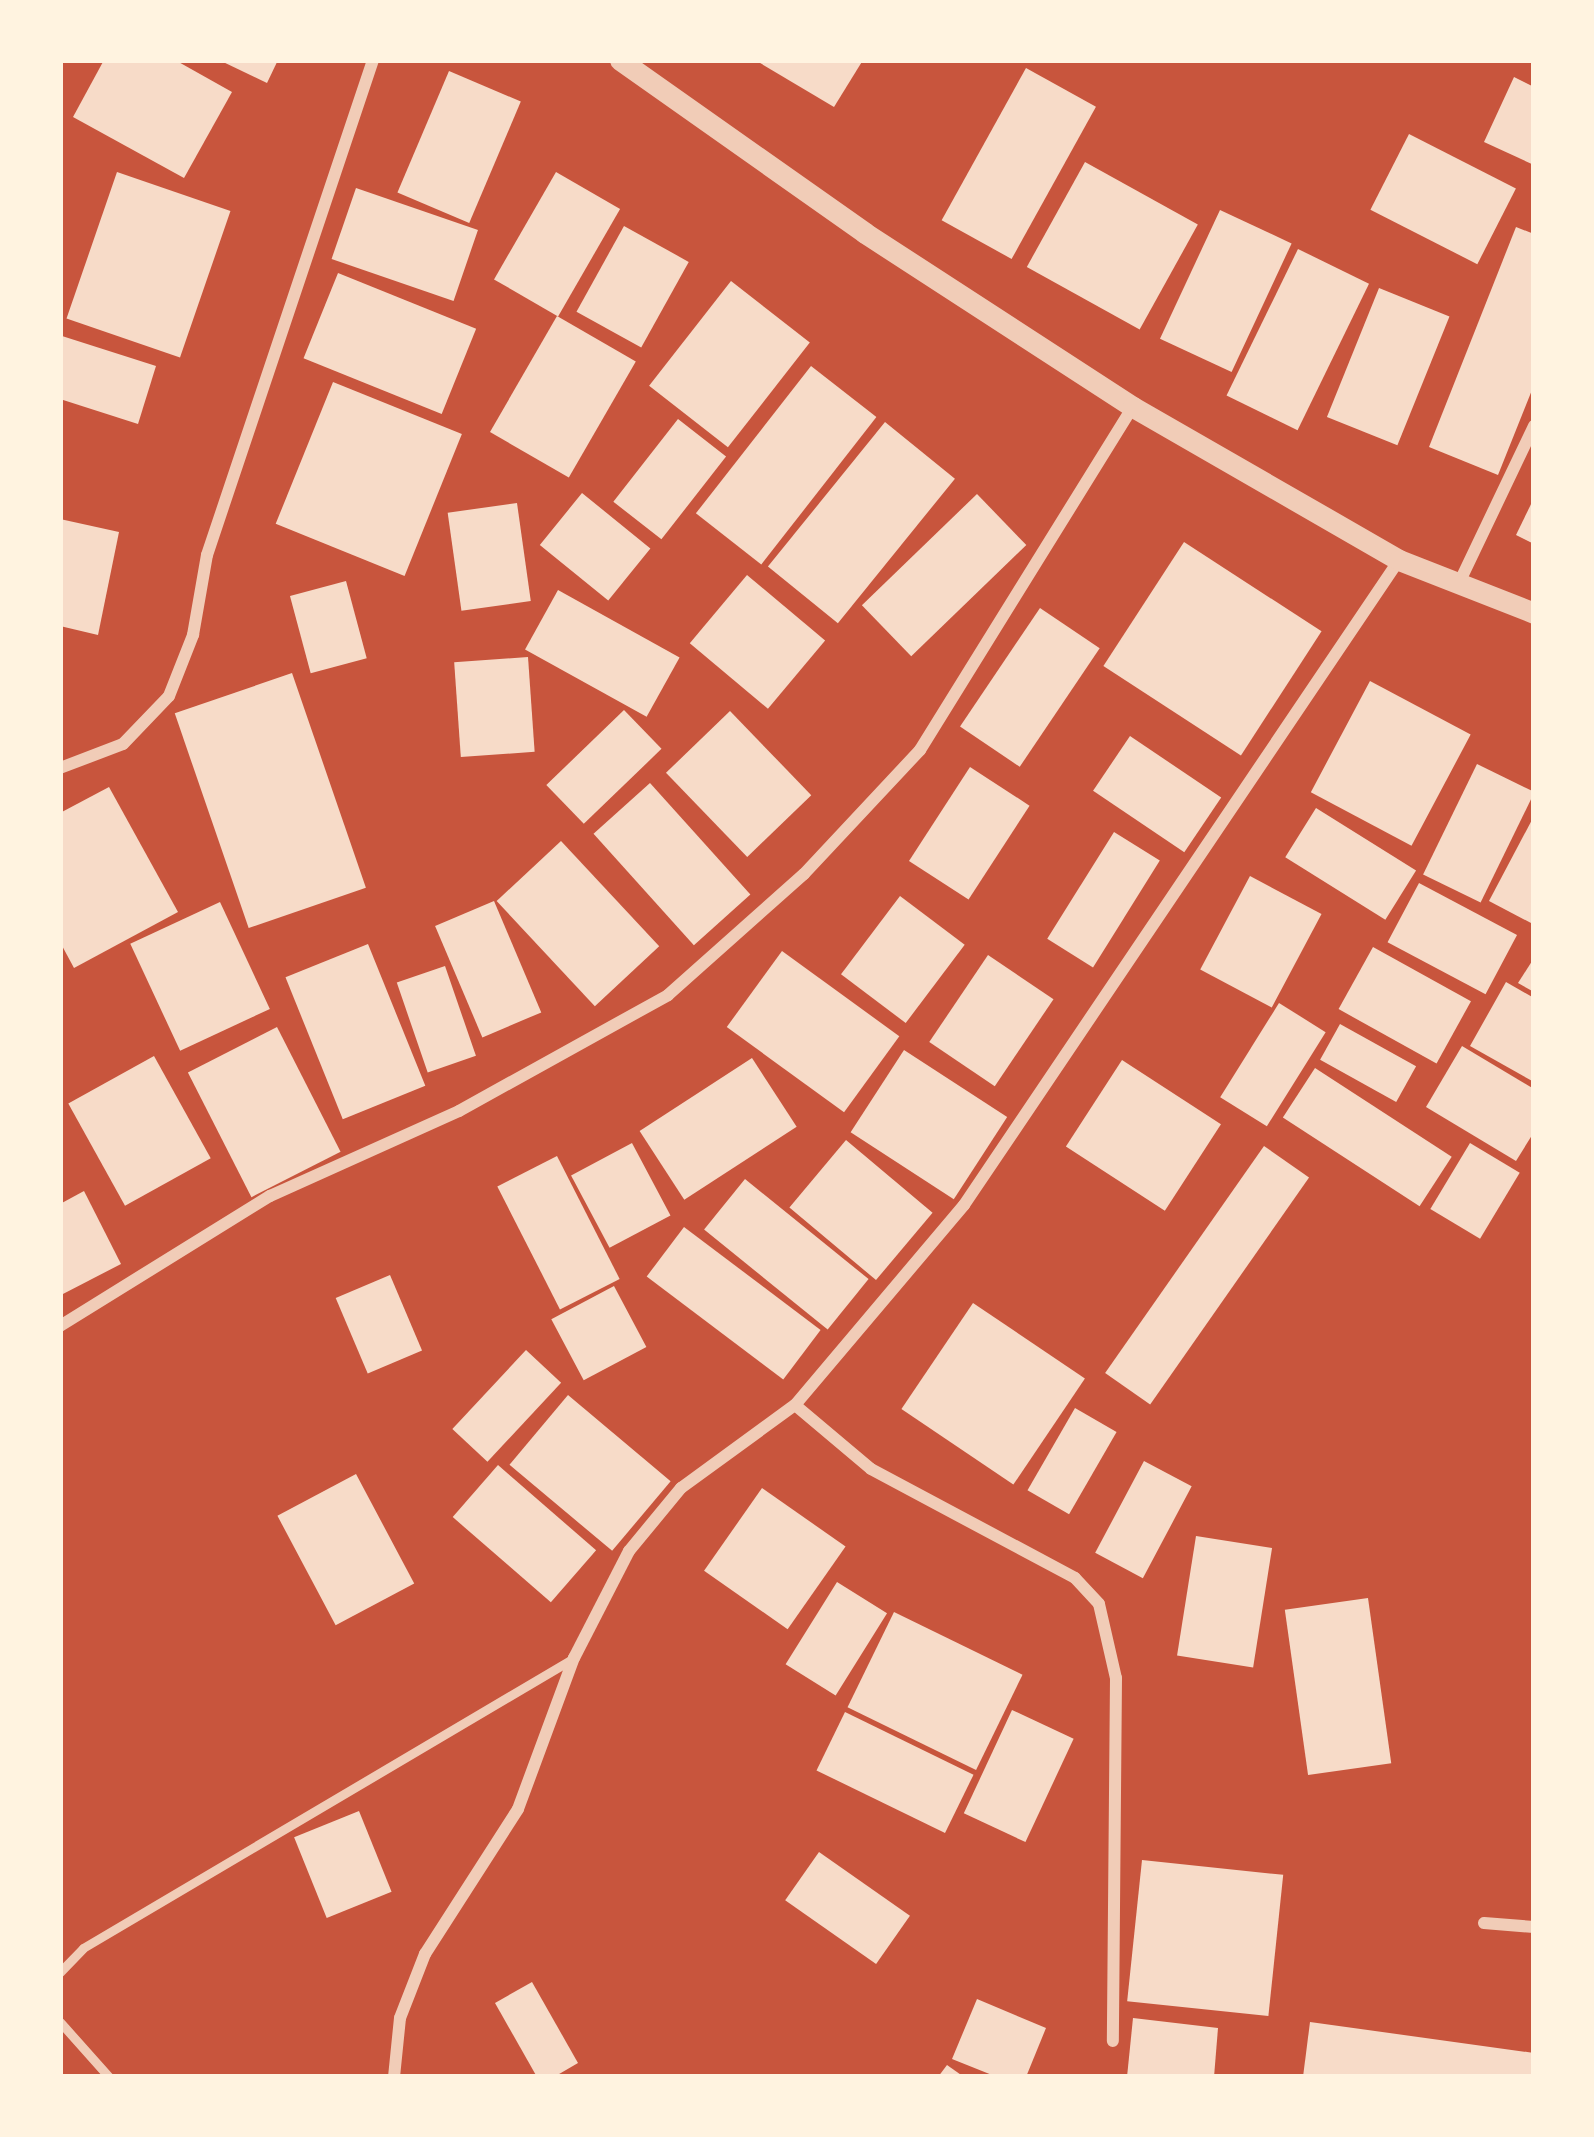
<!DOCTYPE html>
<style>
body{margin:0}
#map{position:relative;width:1594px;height:2137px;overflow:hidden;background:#c8553d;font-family:"Roboto Serif",serif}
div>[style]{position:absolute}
.building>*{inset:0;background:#f7dbc8;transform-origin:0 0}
.service>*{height:9px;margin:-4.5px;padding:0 4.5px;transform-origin:4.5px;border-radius:4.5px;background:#f1ccb7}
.minor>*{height:12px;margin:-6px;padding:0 6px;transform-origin:6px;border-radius:6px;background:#f1ccb7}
.tertiary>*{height:21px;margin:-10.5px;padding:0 10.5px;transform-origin:10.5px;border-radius:10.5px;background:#f1ccb7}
span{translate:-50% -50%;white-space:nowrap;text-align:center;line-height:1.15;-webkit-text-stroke:9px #fff3e0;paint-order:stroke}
.frame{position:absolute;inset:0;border:63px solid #fff3e0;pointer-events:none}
</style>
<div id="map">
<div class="building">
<i style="clip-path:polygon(104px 60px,175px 60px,232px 92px,184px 178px,73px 117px)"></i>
<i style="clip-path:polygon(219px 60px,278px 60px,267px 83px)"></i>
<i style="clip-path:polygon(755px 60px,863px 60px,834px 107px)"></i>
<i style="left:1026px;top:68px;width:80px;height:174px;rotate:29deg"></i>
<i style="left:449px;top:71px;width:78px;height:132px;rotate:23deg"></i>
<i style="clip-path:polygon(1514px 77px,1534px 87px,1534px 165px,1484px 142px)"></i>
<i style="left:1409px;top:134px;width:120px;height:85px;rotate:27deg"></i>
<i style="left:1085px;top:162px;width:129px;height:120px;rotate:29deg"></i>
<i style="left:117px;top:172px;width:120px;height:155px;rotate:19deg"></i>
<i style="left:556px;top:172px;width:74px;height:124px;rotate:30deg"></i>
<i style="left:356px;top:188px;width:129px;height:75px;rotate:19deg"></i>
<i style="left:1220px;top:210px;width:79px;height:142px;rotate:25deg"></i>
<i style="left:624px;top:226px;width:74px;height:98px;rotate:29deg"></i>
<i style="clip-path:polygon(1516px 227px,1534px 234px,1534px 385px,1498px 475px,1429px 447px)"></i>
<i style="left:1298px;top:249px;width:79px;height:163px;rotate:26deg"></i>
<i style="left:338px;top:273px;width:149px;height:92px;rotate:22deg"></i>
<i style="left:731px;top:281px;width:100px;height:133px;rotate:38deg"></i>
<i style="left:1379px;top:288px;width:76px;height:139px;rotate:22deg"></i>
<i style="left:557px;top:316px;width:91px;height:134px;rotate:30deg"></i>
<i style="clip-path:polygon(62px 336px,156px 366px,138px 424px,60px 399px)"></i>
<i style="left:811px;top:366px;width:83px;height:187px;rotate:38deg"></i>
<i style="left:333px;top:382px;width:139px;height:153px;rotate:22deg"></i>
<i style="left:678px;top:419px;width:61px;height:105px;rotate:38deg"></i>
<i style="left:885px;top:422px;width:90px;height:186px;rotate:39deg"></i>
<i style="left:582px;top:493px;width:88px;height:67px;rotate:39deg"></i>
<i style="left:977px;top:494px;width:71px;height:160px;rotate:46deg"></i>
<i style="clip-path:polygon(1534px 498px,1534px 544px,1516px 535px)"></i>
<i style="left:517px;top:503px;width:99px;height:70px;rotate:82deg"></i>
<i style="clip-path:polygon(60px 519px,119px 532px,98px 635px,60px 626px)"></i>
<i style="left:1184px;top:542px;width:164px;height:148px;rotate:33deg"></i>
<i style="left:747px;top:575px;width:102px;height:89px;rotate:40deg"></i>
<i style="left:346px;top:581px;width:80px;height:58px;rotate:75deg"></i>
<i style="left:558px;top:590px;width:139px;height:68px;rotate:29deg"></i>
<i style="left:1040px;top:608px;width:72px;height:143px;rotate:34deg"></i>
<i style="left:528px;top:657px;width:95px;height:74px;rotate:86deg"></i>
<i style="left:292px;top:673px;width:227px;height:124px;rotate:71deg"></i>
<i style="left:1370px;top:681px;width:114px;height:126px;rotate:28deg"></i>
<i style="left:624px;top:710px;width:54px;height:108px;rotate:46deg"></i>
<i style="left:730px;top:711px;width:117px;height:89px;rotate:46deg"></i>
<i style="left:1130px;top:736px;width:110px;height:66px;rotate:34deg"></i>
<i style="left:1477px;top:764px;width:64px;height:123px;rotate:26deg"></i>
<i style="left:970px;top:767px;width:71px;height:112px;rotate:33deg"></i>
<i style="left:650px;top:783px;width:150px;height:76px;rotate:48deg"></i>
<i style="clip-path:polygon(109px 787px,178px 912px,74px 968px,60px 942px,60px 813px)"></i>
<i style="left:1316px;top:808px;width:118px;height:58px;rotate:32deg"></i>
<i style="clip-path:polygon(1534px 816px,1534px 917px,1531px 923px,1489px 901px)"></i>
<i style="left:1114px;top:832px;width:54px;height:126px;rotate:32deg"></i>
<i style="left:561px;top:841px;width:144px;height:88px;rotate:47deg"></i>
<i style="left:1250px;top:876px;width:81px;height:106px;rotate:28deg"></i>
<i style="left:1419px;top:883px;width:111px;height:67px;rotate:28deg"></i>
<i style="left:900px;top:896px;width:81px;height:98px;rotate:37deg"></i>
<i style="left:494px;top:901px;width:121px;height:64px;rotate:67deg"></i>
<i style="left:220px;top:902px;width:118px;height:99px;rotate:65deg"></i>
<i style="left:368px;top:944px;width:153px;height:89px;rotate:68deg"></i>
<i style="left:1373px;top:947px;width:112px;height:71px;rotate:29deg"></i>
<i style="left:782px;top:951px;width:145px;height:94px;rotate:36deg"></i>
<i style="left:988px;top:955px;width:79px;height:105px;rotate:34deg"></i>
<i style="clip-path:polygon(1534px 958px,1534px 992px,1518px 983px)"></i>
<i style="left:445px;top:966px;width:95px;height:51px;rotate:71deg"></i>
<i style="clip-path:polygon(1506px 982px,1534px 998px,1534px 1082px,1470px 1046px)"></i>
<i style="left:1279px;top:1003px;width:55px;height:111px;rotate:32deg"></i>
<i style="left:1340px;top:1024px;width:87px;height:41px;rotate:29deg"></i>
<i style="left:277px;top:1027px;width:140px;height:100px;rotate:63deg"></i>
<i style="clip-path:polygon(1462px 1046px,1534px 1089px,1534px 1132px,1516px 1161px,1426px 1107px)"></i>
<i style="left:904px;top:1050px;width:123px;height:98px;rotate:33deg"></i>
<i style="left:154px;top:1056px;width:117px;height:98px;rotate:61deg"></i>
<i style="left:752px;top:1058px;width:82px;height:134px;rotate:57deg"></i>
<i style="left:1122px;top:1060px;width:118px;height:103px;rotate:33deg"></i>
<i style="left:1315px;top:1068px;width:163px;height:59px;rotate:33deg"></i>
<i style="left:846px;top:1140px;width:113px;height:88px;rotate:40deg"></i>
<i style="left:632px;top:1143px;width:82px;height:69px;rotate:62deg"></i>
<i style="left:1470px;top:1143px;width:58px;height:77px;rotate:31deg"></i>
<i style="left:1264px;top:1146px;width:55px;height:277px;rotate:35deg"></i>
<i style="left:557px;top:1156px;width:138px;height:67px;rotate:63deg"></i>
<i style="left:745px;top:1179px;width:159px;height:65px;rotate:39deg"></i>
<i style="clip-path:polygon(84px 1191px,121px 1264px,61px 1295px,60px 1204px)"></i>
<i style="left:684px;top:1227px;width:171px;height:62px;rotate:37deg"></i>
<i style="left:390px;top:1275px;width:82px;height:59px;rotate:67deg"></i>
<i style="left:614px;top:1286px;width:69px;height:71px;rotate:62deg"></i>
<i style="left:973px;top:1303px;width:135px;height:128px;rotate:34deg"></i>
<i style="left:526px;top:1350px;width:48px;height:108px;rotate:43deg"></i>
<i style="left:568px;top:1395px;width:134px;height:91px;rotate:40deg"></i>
<i style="left:1075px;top:1408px;width:48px;height:95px;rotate:30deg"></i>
<i style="left:1144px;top:1461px;width:54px;height:104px;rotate:28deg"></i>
<i style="left:498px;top:1465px;width:130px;height:69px;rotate:41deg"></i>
<i style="left:356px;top:1474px;width:124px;height:89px;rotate:62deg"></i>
<i style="left:762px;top:1488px;width:102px;height:101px;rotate:35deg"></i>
<i style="left:1196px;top:1536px;width:77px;height:121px;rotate:9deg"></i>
<i style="left:837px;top:1582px;width:59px;height:97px;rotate:32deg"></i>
<i style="left:1368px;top:1598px;width:167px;height:84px;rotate:82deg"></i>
<i style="left:894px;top:1612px;width:143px;height:106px;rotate:26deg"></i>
<i style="left:1012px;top:1710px;width:68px;height:114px;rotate:25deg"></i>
<i style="left:845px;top:1712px;width:143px;height:65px;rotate:26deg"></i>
<i style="left:359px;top:1811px;width:87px;height:70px;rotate:68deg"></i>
<i style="left:819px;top:1852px;width:111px;height:59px;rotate:35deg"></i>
<i style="left:1142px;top:1860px;width:142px;height:142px;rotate:6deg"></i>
<i style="clip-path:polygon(532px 1982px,578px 2063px,554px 2077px,537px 2077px,495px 2003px)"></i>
<i style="clip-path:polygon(977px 1999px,1046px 2028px,1026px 2077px,997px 2077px,952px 2059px)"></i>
<i style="clip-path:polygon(1133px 2018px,1218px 2028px,1214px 2077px,1127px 2077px)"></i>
<i style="clip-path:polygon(1310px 2022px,1534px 2053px,1534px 2077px,1303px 2077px)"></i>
<i style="clip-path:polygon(947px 2065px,964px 2077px,938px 2077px)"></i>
</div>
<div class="service">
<i style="left:60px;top:1972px;width:33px;rotate:-46deg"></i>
<i style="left:83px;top:1948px;width:570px;rotate:-30.57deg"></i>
<i style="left:60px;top:2022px;width:74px;rotate:48.3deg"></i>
</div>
<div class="minor">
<i style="left:1460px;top:581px;width:172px;rotate:-64.5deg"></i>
<i style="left:60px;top:768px;width:67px;rotate:-20.9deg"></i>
<i style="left:123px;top:744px;width:66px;rotate:-46.2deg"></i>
<i style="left:169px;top:696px;width:66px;rotate:-68.5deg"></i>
<i style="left:193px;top:635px;width:81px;rotate:-80.1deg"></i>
<i style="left:207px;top:555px;width:522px;rotate:-71.46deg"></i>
<i style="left:60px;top:1326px;width:247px;rotate:-31.8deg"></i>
<i style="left:270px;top:1196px;width:207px;rotate:-24.2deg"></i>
<i style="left:459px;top:1111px;width:239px;rotate:-29deg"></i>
<i style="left:668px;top:995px;width:182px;rotate:-41.7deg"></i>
<i style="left:804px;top:874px;width:170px;rotate:-46.9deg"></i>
<i style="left:920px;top:750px;width:404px;rotate:-58.2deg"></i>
<i style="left:795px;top:1405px;width:99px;rotate:40.1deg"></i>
<i style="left:871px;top:1469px;width:231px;rotate:28.1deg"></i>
<i style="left:1075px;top:1578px;width:35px;rotate:47deg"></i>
<i style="left:1099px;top:1604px;width:76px;rotate:77.1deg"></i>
<i style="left:1116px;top:1678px;width:363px;rotate:90.5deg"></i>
<i style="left:1484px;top:1923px;width:50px;rotate:4.6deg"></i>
<i style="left:394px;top:2077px;width:59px;rotate:-84.2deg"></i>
<i style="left:400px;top:2018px;width:69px;rotate:-68.7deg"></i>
<i style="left:425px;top:1954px;width:172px;rotate:-57.3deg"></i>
<i style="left:518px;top:1809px;width:161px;rotate:-69.7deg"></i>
<i style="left:574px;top:1658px;width:120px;rotate:-62.8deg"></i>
<i style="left:629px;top:1551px;width:82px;rotate:-50.5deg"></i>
<i style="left:681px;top:1488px;width:141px;rotate:-36.1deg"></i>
<i style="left:795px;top:1405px;width:262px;rotate:-49.8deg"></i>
<i style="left:964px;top:1205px;width:778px;rotate:-56deg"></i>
</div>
<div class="tertiary">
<i style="left:620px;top:60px;width:300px;rotate:35.2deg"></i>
<i style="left:865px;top:233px;width:320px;rotate:33deg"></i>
<i style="left:1133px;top:407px;width:307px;rotate:29.9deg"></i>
<i style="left:1399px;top:560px;width:145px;rotate:21.4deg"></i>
</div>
<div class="frame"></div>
</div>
